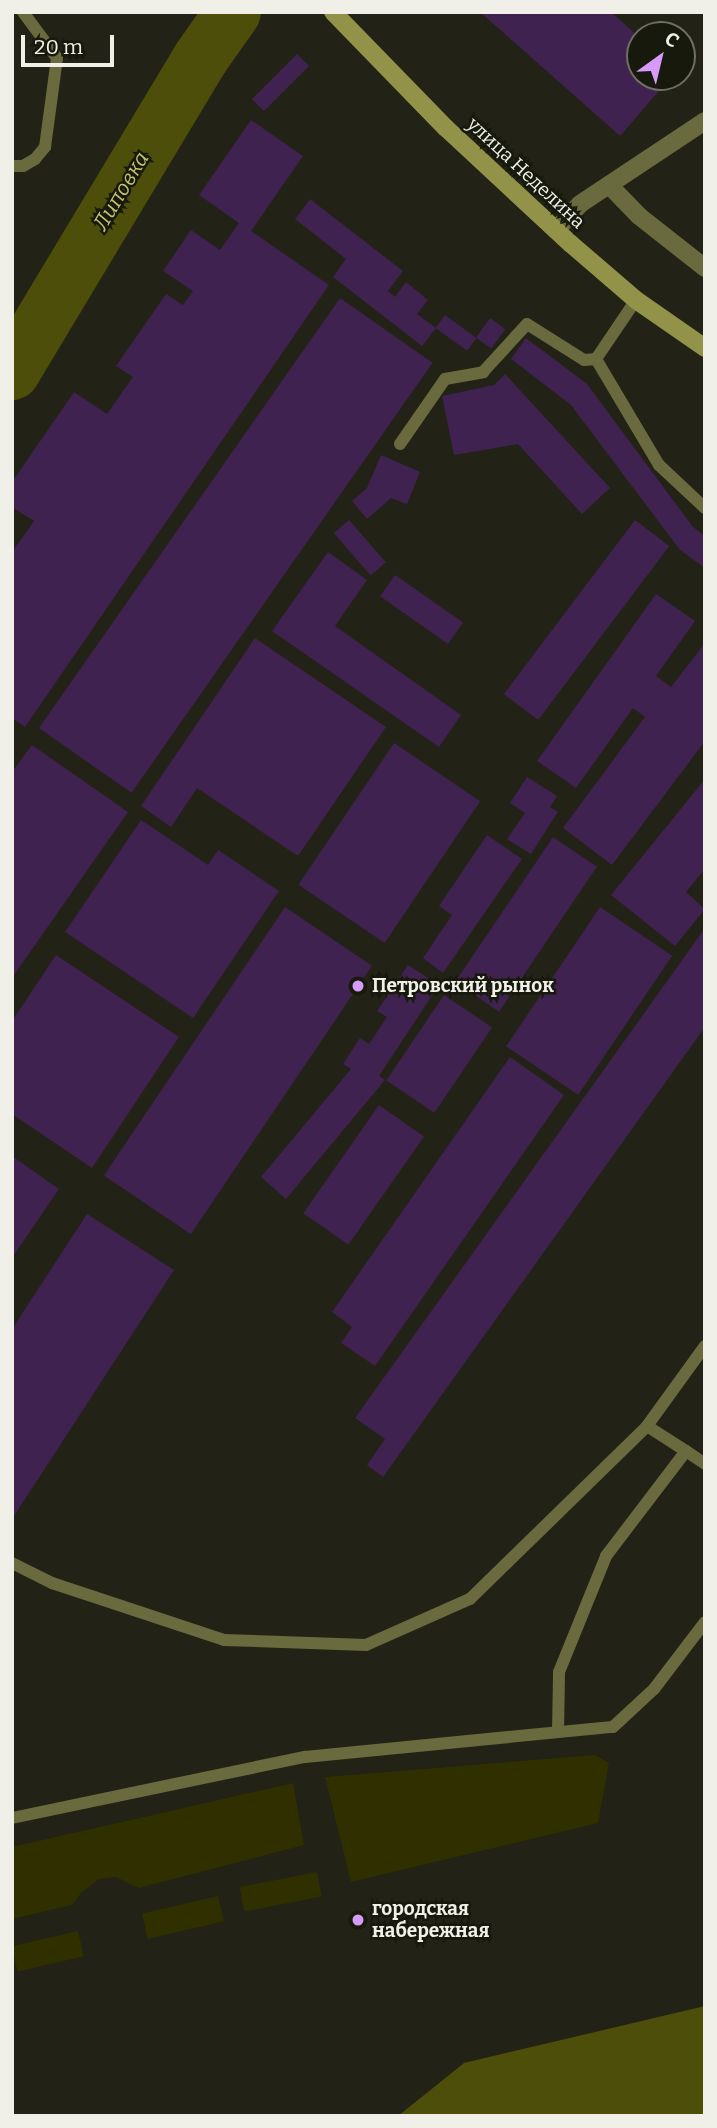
<!DOCTYPE html>
<meta charset="utf-8">
<style>
body{margin:0}
#map{position:relative;width:717px;height:2128px;overflow:hidden;background:#222216;font-family:Bitter,serif}
div>[style]{position:absolute}
.green>*{inset:0;background:#302f00;transform-origin:0 0}
.water>*{inset:0;background:#4e4e0b}
.river>*{height:56px;margin:-28px;padding:0 28px;transform-origin:28px;border-radius:28px;background:#4e4e0b}
.building>*{inset:0;background:#3f224f;transform-origin:0 0}
.service>*{height:12px;margin:-6px;padding:0 6px;transform-origin:6px;border-radius:6px;background:#696a3d}
.minor>*{height:18px;margin:-9px;padding:0 9px;transform-origin:9px;border-radius:9px;background:#696a3d}
.secondary>*{height:18px;margin:-9px;padding:0 9px;transform-origin:9px;border-radius:9px;background:#929348}
.dots>*{width:19px;height:19px;translate:-50% -50%;box-sizing:border-box;border:4px solid #18190d;border-radius:50%}
span{translate:-50% -50%;white-space:nowrap;text-align:center;line-height:1.15;-webkit-text-stroke:5px #18190d;paint-order:stroke}
.street-label{font-size:19px;color:#f0f0e8}
.poi-label{font-size:19px;color:#f0f0e8;font-weight:700}
.left{translate:0 -50%;text-align:left}
.water-label{font-size:21px;color:#c4c56b;font-style:italic}
.frame{position:absolute;inset:0;border:14px solid #f0f0e8;pointer-events:none}
.north{position:absolute;left:626px;top:21px;width:70px;height:70px;box-sizing:border-box;background:#18190d;border:2px solid #6e6f65;border-radius:50%;rotate:34deg;font-size:19px;font-weight:700;line-height:28px;text-align:center;color:#f0f0e8}
.north::after{content:'';display:block;margin:auto;width:24px;height:32px;background:#d69bfa;clip-path:polygon(50% 0,100% 100%,50% 72%,0 100%)}
.scale{position:absolute;left:21px;top:35px;width:93px;height:32px;box-sizing:border-box;border:4px solid #f0f0e8;border-top:0;padding-left:9px;font-size:21px;line-height:24px;white-space:nowrap;color:#f0f0e8;-webkit-text-stroke:5px #18190d;paint-order:stroke}
</style>
<div id="map">
<div class="green">
<i style="clip-path:polygon(595px 1755px,609px 1763px,598px 1823px,351px 1882px,325px 1777px)"></i>
<i style="clip-path:polygon(293px 1783px,304px 1845px,139px 1888px,116px 1877px,99px 1879px,81px 1893px,72px 1905px,12px 1919px,12px 1847px)"></i>
<i style="left:317px;top:1872px;width:25px;height:79px;rotate:79deg"></i>
<i style="left:218px;top:1896px;width:26px;height:78px;rotate:77deg"></i>
<i style="left:78px;top:1931px;width:26px;height:68px;rotate:77deg"></i>
</div>
<div class="water">
<i style="clip-path:polygon(705px 2006px,705px 2116px,398px 2116px,464px 2063px)"></i>
</div>
<div class="river">
<i style="left:12px;top:372px;width:365px;rotate:-59deg"></i>
<i style="left:200px;top:59px;width:57px;rotate:-54.9deg"></i>
</div>
<div class="building">
<i style="clip-path:polygon(480px 12px,611px 12px,640px 38px,640px 77px,671px 77px,620px 136px)"></i>
<i style="left:297px;top:54px;width:17px;height:64px;rotate:45deg"></i>
<i style="clip-path:polygon(251px 120px,303px 156px,251px 231px,329px 285px,25px 727px,12px 718px,12px 552px,34px 521px,12px 507px,12px 482px,74px 392px,107px 414px,133px 377px,116px 366px,166px 294px,183px 305px,193px 291px,163px 271px,191px 230px,220px 250px,239px 223px,199px 195px)"></i>
<i style="clip-path:polygon(310px 199px,403px 271px,388px 291px,395px 297px,406px 282px,428px 300px,417px 314px,436px 328px,422px 346px,333px 277px,346px 259px,295px 219px)"></i>
<i style="left:340px;top:298px;width:113px;height:525px;rotate:35deg"></i>
<i style="left:445px;top:315px;width:39px;height:16px;rotate:36deg"></i>
<i style="left:490px;top:318px;width:19px;height:24px;rotate:36deg"></i>
<i style="clip-path:polygon(526px 338px,587px 384px,693px 527px,705px 536px,705px 568px,680px 550px,571px 405px,511px 359px)"></i>
<i style="clip-path:polygon(505px 374px,610px 488px,582px 514px,518px 444px,454px 455px,442px 396px,494px 385px)"></i>
<i style="clip-path:polygon(381px 455px,420px 472px,407px 504px,391px 498px,367px 519px,352px 501px,367px 488px)"></i>
<i style="left:349px;top:520px;width:56px;height:20px;rotate:49deg"></i>
<i style="left:635px;top:520px;width:43px;height:218px;rotate:37deg"></i>
<i style="clip-path:polygon(328px 552px,367px 580px,335px 626px,461px 715px,439px 747px,272px 631px)"></i>
<i style="left:395px;top:575px;width:83px;height:26px;rotate:35deg"></i>
<i style="clip-path:polygon(656px 594px,695px 621px,656px 676px,671px 687px,705px 643px,705px 741px,612px 865px,563px 828px,645px 717px,633px 708px,576px 788px,537px 761px)"></i>
<i style="clip-path:polygon(255px 638px,386px 727px,298px 856px,197px 788px,171px 827px,141px 806px)"></i>
<i style="left:394px;top:743px;width:104px;height:171px;rotate:34deg"></i>
<i style="clip-path:polygon(32px 745px,128px 812px,12px 978px,12px 772px)"></i>
<i style="clip-path:polygon(527px 777px,557px 796px,550px 807px,558px 812px,531px 854px,507px 839px,525px 813px,510px 803px)"></i>
<i style="clip-path:polygon(705px 779px,705px 869px,686px 892px,705px 909px,675px 946px,611px 895px)"></i>
<i style="clip-path:polygon(141px 820px,208px 865px,218px 850px,279px 891px,193px 1018px,65px 932px)"></i>
<i style="clip-path:polygon(487px 835px,522px 859px,443px 973px,423px 958px,452px 915px,439px 906px)"></i>
<i style="left:553px;top:837px;width:53px;height:175px;rotate:34deg"></i>
<i style="left:285px;top:907px;width:105px;height:324px;rotate:34deg"></i>
<i style="left:600px;top:907px;width:87px;height:168px;rotate:34deg"></i>
<i style="clip-path:polygon(705px 928px,705px 1027px,383px 1477px,367px 1465px,385px 1439px,355px 1418px)"></i>
<i style="clip-path:polygon(56px 955px,179px 1037px,92px 1168px,12px 1114px,12px 1021px)"></i>
<i style="clip-path:polygon(408px 965px,439px 985px,379px 1076px,385px 1080px,286px 1199px,261px 1177px,351px 1069px,343px 1064px,360px 1038px,369px 1044px,387px 1017px,377px 1011px)"></i>
<i style="left:444px;top:995px;width:58px;height:103px;rotate:34deg"></i>
<i style="clip-path:polygon(510px 1057px,564px 1095px,375px 1366px,341px 1343px,352px 1327px,332px 1312px)"></i>
<i style="left:379px;top:1105px;width:55px;height:132px;rotate:35deg"></i>
<i style="clip-path:polygon(12px 1156px,59px 1189px,12px 1258px)"></i>
<i style="clip-path:polygon(87px 1214px,174px 1270px,12px 1519px,12px 1329px)"></i>
</div>
<div class="service">
<i style="left:12px;top:166px;width:11px"></i>
<i style="left:23px;top:166px;width:14px;rotate:-30deg"></i>
<i style="left:35px;top:159px;width:16px;rotate:-50deg"></i>
<i style="left:45px;top:147px;width:90px;rotate:-82.3deg"></i>
<i style="left:57px;top:58px;width:57px;rotate:-126.5deg"></i>
<i style="left:596px;top:359px;width:123px;rotate:59.3deg"></i>
<i style="left:659px;top:465px;width:63px;rotate:43.1deg"></i>
<i style="left:596px;top:359px;width:71px;rotate:-55.9deg"></i>
<i style="left:400px;top:444px;width:79px;rotate:-55.3deg"></i>
<i style="left:445px;top:379px;width:39px;rotate:-10deg"></i>
<i style="left:483px;top:372px;width:65px;rotate:-47.5deg"></i>
<i style="left:527px;top:324px;width:67px;rotate:32.3deg"></i>
<i style="left:584px;top:360px;width:12px;rotate:-5deg"></i>
<i style="left:647px;top:1426px;width:46px;rotate:32.7deg"></i>
<i style="left:12px;top:1563px;width:45px;rotate:26.6deg"></i>
<i style="left:52px;top:1583px;width:181px;rotate:18.3deg"></i>
<i style="left:224px;top:1640px;width:142px;rotate:2deg"></i>
<i style="left:366px;top:1645px;width:114px;rotate:-23.9deg"></i>
<i style="left:470px;top:1599px;width:248px;rotate:-44.3deg"></i>
<i style="left:647px;top:1426px;width:99px;rotate:-54.1deg"></i>
<i style="left:558px;top:1732px;width:60px;rotate:-89deg"></i>
<i style="left:559px;top:1672px;width:125px;rotate:-67.9deg"></i>
<i style="left:606px;top:1556px;width:132px;rotate:-52.7deg"></i>
<i style="left:686px;top:1451px;width:23px;rotate:34deg"></i>
<i style="left:12px;top:1818px;width:299px;rotate:-11.8deg"></i>
<i style="left:305px;top:1757px;width:309px;rotate:-5.6deg"></i>
<i style="left:613px;top:1727px;width:56px;rotate:-42.8deg"></i>
<i style="left:654px;top:1689px;width:84px;rotate:-52.7deg"></i>
</div>
<div class="minor">
<i style="left:609px;top:185px;width:43px;rotate:45.9deg"></i>
<i style="left:639px;top:216px;width:84px;rotate:38.2deg"></i>
<i style="left:556px;top:230px;width:35px;rotate:-47deg"></i>
<i style="left:580px;top:204px;width:150px;rotate:-33.6deg"></i>
</div>
<div class="secondary">
<i style="left:333px;top:12px;width:162px;rotate:45.8deg"></i>
<i style="left:446px;top:128px;width:171px;rotate:42.9deg"></i>
<i style="left:571px;top:244px;width:86px;rotate:40.7deg"></i>
<i style="left:636px;top:300px;width:84px;rotate:34.8deg"></i>
</div>
<div class="dots">
<i style="left:358px;top:986px;background:#d69bfa"></i>
<i style="left:358px;top:1920px;background:#d69bfa"></i>
</div>
<div class="street-label">
<span style="left:526px;top:173px;rotate:43deg">улица Неделина</span>
</div>
<div class="poi-label">
<span class="left" style="left:372px;top:986px">Петровский рынок</span>
<span class="left" style="left:372px;top:1920px">городская<br>набережная</span>
</div>
<div class="water-label">
<span style="left:121px;top:191px;rotate:-59deg">Липовка</span>
</div>
<div class="frame"></div>
<div class="north">С</div>
<div class="scale">20 m</div>
</div>
